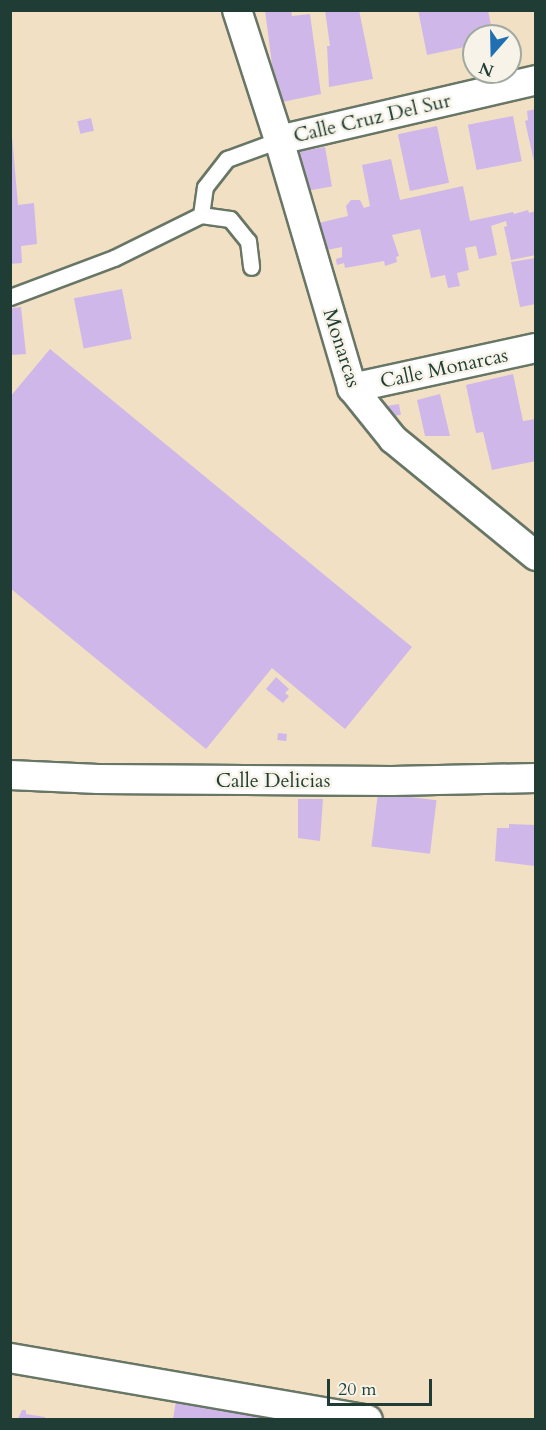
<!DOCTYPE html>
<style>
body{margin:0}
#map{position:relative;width:546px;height:1430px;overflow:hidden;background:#f1e0c3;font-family:Cardo,serif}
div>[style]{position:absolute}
.building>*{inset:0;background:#cfb7ea;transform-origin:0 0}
.roads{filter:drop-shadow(2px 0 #687666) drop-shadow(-2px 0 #687666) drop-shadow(0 2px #687666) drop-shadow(0 -2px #687666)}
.lane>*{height:15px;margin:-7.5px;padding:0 7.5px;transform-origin:7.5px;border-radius:7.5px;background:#fff}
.street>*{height:28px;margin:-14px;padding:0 14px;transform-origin:14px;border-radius:14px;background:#fff}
span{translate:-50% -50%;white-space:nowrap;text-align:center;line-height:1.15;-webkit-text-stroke:5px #f7f3e8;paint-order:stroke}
.street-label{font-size:20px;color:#1f3d34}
.frame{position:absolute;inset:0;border:12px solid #1f3d34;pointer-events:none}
.north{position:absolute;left:462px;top:24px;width:60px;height:60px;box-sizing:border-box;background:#f7f3e8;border:2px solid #a1aaa0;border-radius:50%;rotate:200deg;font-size:16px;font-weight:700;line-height:24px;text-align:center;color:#1f3d34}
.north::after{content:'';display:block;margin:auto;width:21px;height:27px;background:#1f6fb2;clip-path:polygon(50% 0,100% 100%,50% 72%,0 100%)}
.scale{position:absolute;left:327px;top:1379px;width:105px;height:27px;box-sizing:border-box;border:3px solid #1f3d34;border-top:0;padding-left:8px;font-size:18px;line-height:21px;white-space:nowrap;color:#1f3d34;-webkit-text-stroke:4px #f7f3e8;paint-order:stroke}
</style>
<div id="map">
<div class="building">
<i style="clip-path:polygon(265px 10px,291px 10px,292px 16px,310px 14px,321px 94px,277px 103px)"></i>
<i style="clip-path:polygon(325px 10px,359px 10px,373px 79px,329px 87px,327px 46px,330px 46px)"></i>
<i style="clip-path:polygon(418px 10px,488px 10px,493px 36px,474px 36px,474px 45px,427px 55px)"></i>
<i style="clip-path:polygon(536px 109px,536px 166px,535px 166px,525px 121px,528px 120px,527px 111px)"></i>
<i style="clip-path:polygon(10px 113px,18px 205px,34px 203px,37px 244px,21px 246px,22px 263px,10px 264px)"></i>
<i style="left:513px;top:116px;width:46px;height:46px;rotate:79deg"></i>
<i style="left:91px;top:118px;width:13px;height:14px;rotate:77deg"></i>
<i style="left:437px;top:126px;width:58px;height:40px;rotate:78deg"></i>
<i style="left:325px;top:147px;width:40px;height:31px;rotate:80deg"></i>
<i style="clip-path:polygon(391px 159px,400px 200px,463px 186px,470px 221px,513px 212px,514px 214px,528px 210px,529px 213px,536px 211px,536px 255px,511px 260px,504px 227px,507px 226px,506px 221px,491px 226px,497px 255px,479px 259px,476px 246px,465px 248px,469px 270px,457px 273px,460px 286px,448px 288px,445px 275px,431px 278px,420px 229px,392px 235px,399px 256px,396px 257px,397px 262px,385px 266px,384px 261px,345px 268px,344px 263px,337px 265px,336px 259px,342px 257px,342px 247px,316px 252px,310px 225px,348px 216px,346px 206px,351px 200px,360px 200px,364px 208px,370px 206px,362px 165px)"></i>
<i style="clip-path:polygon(536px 258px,536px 304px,520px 307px,511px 262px)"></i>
<i style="left:122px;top:289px;width:51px;height:49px;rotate:79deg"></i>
<i style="clip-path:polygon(21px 307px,26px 354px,10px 355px,10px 308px)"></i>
<i style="clip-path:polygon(50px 349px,412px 647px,345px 729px,272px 668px,206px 749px,10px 588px,10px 397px)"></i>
<i style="clip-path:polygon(513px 374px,523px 421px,536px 419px,536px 461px,492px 470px,483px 432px,476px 433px,466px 385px)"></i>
<i style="clip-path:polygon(440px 394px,450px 436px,425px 436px,417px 400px)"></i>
<i style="left:399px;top:404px;width:11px;height:15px;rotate:80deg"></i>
<i style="clip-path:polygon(276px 677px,289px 689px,285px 693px,289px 696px,283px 703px,266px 689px)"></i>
<i style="left:278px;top:733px;width:9px;height:7px;rotate:6deg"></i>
<i style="left:378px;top:793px;width:59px;height:54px;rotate:7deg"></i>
<i style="clip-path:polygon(298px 799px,323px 799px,320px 841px,298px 838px)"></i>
<i style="clip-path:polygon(509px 824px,536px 825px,535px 866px,495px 861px,497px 828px,509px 828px)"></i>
<i style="clip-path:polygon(178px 1389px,287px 1419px,173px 1419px)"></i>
<i style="clip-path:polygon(22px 1410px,26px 1410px,26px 1414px,45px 1417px,45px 1419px,18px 1419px)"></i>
</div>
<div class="roads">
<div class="lane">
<i style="left:201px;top:215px;width:28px;rotate:-82deg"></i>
<i style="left:205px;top:187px;width:36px;rotate:-52deg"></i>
<i style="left:227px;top:159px;width:55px;rotate:-20.1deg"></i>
<i style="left:10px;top:297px;width:111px;rotate:-20.6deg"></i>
<i style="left:114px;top:258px;width:97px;rotate:-26.3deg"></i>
<i style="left:201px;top:215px;width:29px;rotate:8deg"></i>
<i style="left:230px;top:219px;width:28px;rotate:51deg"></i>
<i style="left:248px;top:241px;width:26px;rotate:83deg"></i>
</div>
<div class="street">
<i style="left:237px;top:10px;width:137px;rotate:72.1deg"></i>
<i style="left:279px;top:140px;width:259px;rotate:73.6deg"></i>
<i style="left:352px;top:388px;width:65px;rotate:51.2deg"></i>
<i style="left:393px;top:439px;width:185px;rotate:39.3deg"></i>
<i style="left:279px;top:140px;width:264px;rotate:-13.1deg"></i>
<i style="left:352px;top:388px;width:188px;rotate:-12.3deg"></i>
<i style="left:10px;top:775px;width:88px;rotate:2.6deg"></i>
<i style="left:98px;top:779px;width:294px;rotate:0.4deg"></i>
<i style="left:392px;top:781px;width:144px;rotate:-1.2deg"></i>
<i style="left:10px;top:1358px;width:363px;rotate:9.8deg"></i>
</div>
</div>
<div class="street-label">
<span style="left:372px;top:118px;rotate:-13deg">Calle Cruz Del Sur</span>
<span style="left:342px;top:348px;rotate:72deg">Monarcas</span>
<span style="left:444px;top:368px;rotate:-12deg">Calle Monarcas</span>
<span style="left:273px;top:780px">Calle Delicias</span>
</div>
<div class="frame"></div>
<div class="north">N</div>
<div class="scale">20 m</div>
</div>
